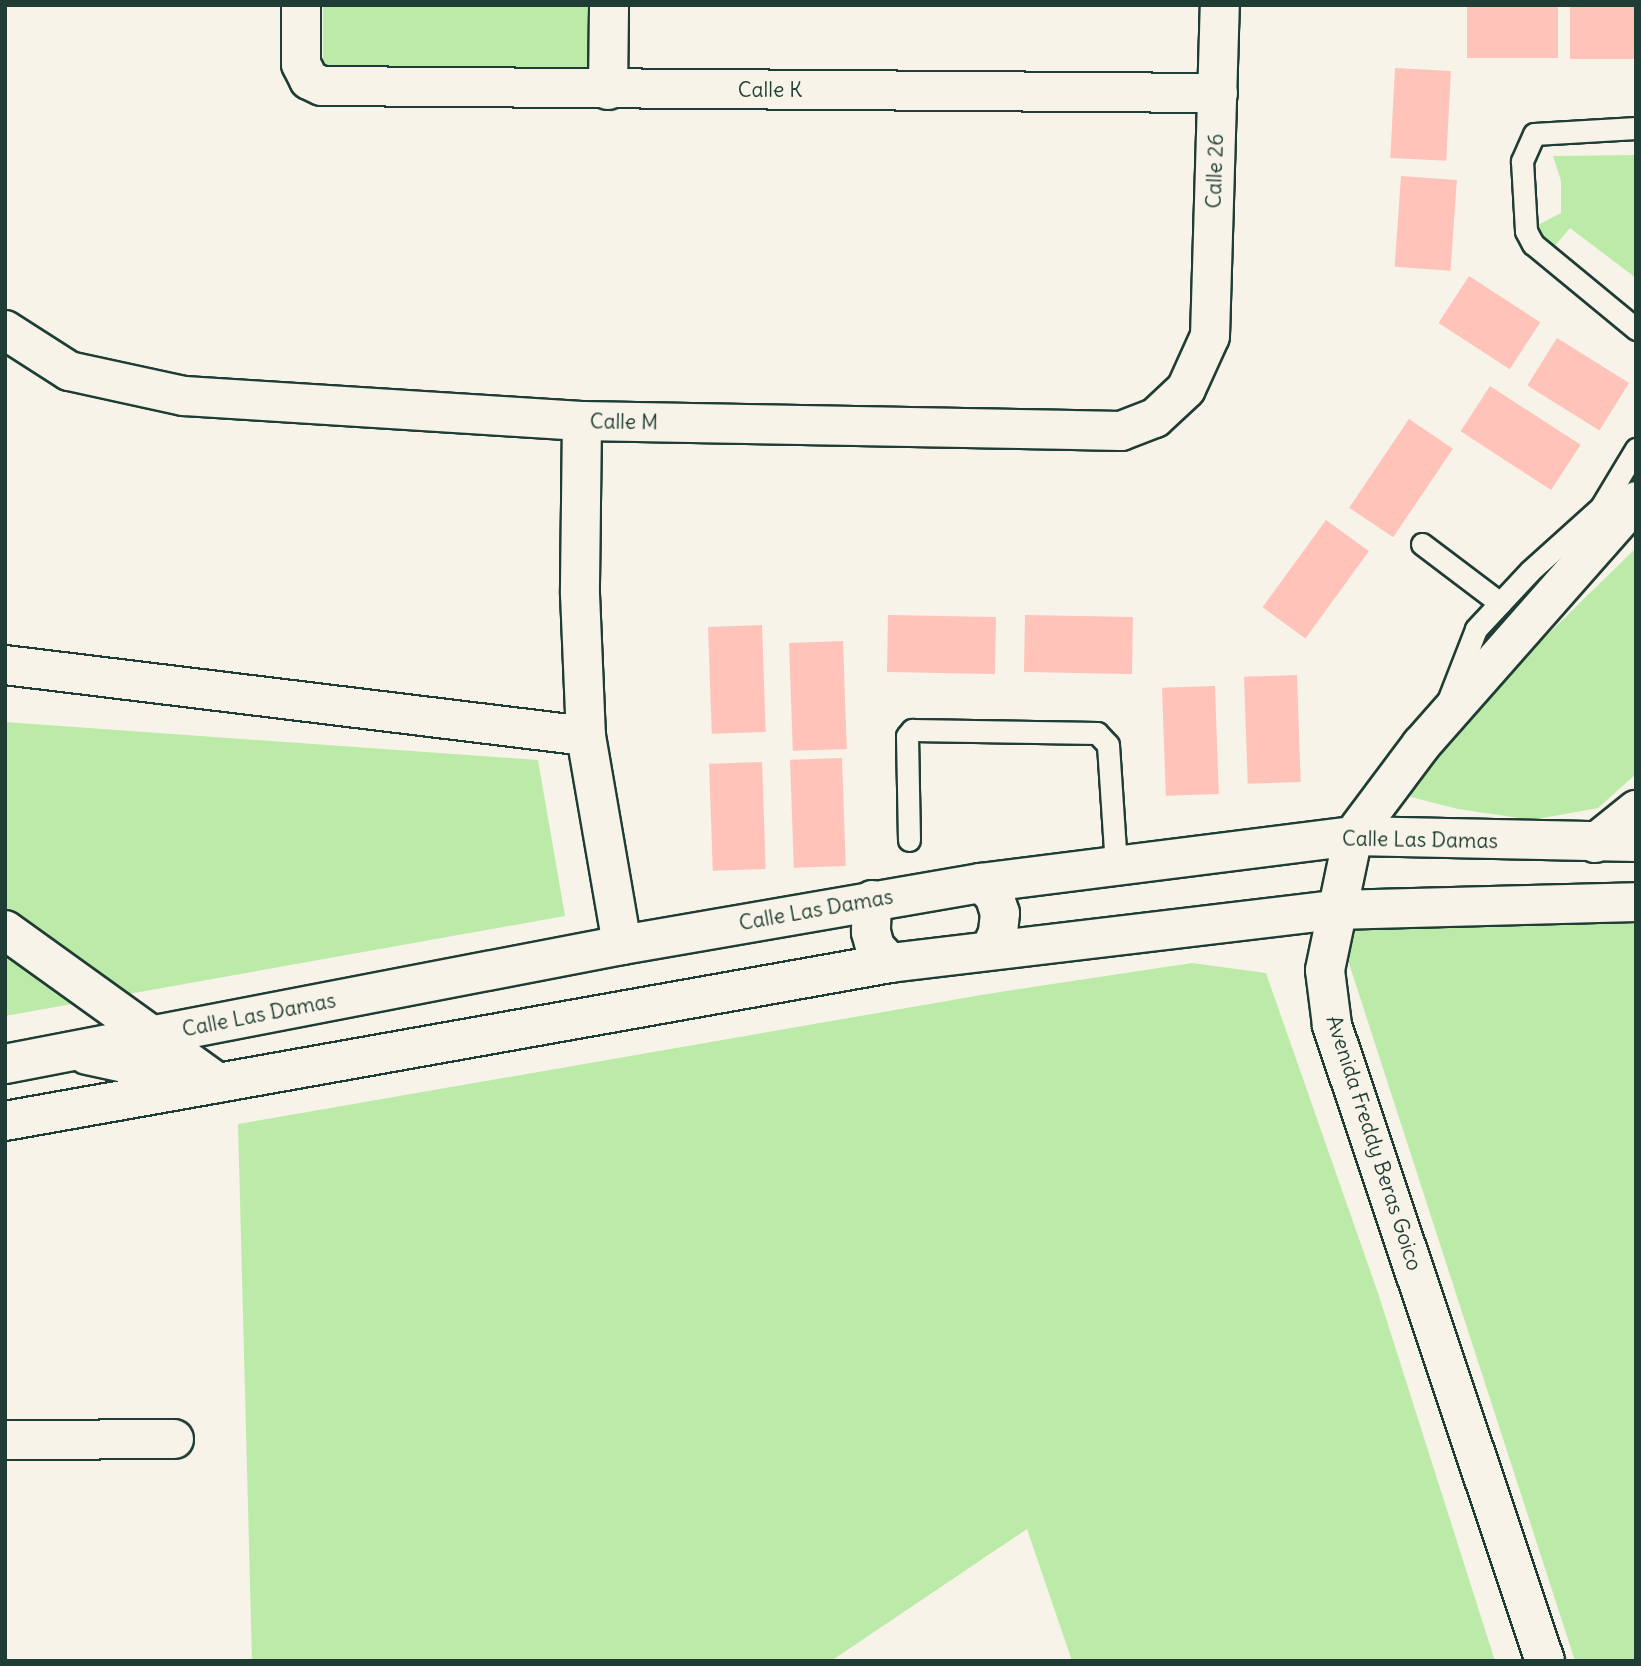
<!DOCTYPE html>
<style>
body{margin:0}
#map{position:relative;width:1641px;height:1666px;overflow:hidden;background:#f7f3e8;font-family:Delius,sans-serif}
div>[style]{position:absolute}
.green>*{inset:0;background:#bceba9;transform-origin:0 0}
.building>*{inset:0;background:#ffc3b9;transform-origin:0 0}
.roads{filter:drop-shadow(2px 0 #1f3d34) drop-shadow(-2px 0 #1f3d34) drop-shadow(0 2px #1f3d34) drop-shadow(0 -2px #1f3d34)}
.lane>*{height:21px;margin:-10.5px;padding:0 10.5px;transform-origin:10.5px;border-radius:10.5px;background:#f7f3e8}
.street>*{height:38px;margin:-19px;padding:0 19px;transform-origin:19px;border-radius:19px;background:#f7f3e8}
.primary>*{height:38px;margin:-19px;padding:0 19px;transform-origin:19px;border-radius:19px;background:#f7f3e8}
span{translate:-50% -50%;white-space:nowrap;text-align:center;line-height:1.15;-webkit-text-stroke:7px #f7f3e8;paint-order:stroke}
.street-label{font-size:21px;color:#1f3d34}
.frame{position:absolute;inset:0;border:7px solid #1f3d34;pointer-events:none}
</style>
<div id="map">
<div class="green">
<i style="left:323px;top:5px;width:296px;height:67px"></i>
<i style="clip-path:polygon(1636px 155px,1636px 278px,1570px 228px,1553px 248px,1537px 237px,1534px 227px,1561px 213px,1561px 181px,1553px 156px)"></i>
<i style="clip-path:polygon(1636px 548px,1636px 774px,1598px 808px,1532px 820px,1458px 809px,1411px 797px,1408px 771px)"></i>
<i style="clip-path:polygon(5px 722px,538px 760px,565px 916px,5px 1016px)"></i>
<i style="clip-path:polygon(1333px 914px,1636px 914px,1636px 1661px,1575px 1661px)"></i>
<i style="clip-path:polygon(1192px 963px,1266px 973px,1378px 1293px,1495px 1661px,1072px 1661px,1027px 1529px,831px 1661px,252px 1661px,238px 1124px,987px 994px)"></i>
</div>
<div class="building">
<i style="left:1467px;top:5px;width:91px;height:53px"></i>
<i style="left:1570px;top:5px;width:66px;height:54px"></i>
<i style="left:1395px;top:68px;width:56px;height:90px;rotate:3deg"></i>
<i style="left:1401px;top:176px;width:56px;height:91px;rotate:4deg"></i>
<i style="left:1469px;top:276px;width:85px;height:56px;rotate:33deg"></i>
<i style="left:1557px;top:338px;width:85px;height:56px;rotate:32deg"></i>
<i style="left:1490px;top:386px;width:108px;height:54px;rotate:33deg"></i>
<i style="left:1409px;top:419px;width:53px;height:107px;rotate:34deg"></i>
<i style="left:1326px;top:520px;width:53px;height:108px;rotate:36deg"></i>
<i style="left:888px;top:615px;width:108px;height:57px;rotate:1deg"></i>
<i style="left:1025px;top:615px;width:108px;height:57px;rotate:1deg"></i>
<i style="left:762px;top:625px;width:107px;height:54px;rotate:88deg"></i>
<i style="left:843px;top:641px;width:108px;height:54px;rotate:88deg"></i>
<i style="left:1297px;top:675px;width:107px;height:53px;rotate:88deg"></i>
<i style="left:1215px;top:686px;width:108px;height:53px;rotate:88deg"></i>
<i style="left:842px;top:758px;width:108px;height:52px;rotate:88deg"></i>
<i style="left:762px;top:762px;width:107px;height:53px;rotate:88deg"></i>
</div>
<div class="roads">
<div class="lane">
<i style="left:1636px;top:128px;width:102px;rotate:176.6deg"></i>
<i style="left:1534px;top:134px;width:30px;rotate:114deg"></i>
<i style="left:1522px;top:161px;width:70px;rotate:86.7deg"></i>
<i style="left:1526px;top:231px;width:15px;rotate:62deg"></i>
<i style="left:1533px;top:244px;width:134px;rotate:39.5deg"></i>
<i style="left:1422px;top:544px;width:98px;rotate:37.1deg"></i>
<i style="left:1448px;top:701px;width:77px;rotate:-68.7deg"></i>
<i style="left:1476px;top:629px;width:79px;rotate:-47deg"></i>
<i style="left:1530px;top:571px;width:96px;rotate:-42deg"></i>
<i style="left:1601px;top:507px;width:68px;rotate:-58.9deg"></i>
<i style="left:909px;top:840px;width:104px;rotate:-91.1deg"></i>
<i style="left:907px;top:736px;width:8px;rotate:-50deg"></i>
<i style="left:912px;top:730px;width:185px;rotate:0.9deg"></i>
<i style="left:1097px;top:733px;width:16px;rotate:47deg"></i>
<i style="left:1108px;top:745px;width:121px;rotate:86.2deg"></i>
</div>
<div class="street">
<i style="left:301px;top:5px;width:59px;rotate:90deg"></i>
<i style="left:301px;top:64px;width:18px;rotate:63deg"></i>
<i style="left:309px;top:80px;width:14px;rotate:25deg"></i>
<i style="left:322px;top:86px;width:896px;rotate:0.45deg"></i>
<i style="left:608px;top:90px;width:85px;rotate:-89.3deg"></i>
<i style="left:5px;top:330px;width:76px;rotate:32.6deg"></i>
<i style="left:69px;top:371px;width:118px;rotate:12.3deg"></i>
<i style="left:184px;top:396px;width:399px;rotate:3.6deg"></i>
<i style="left:582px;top:421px;width:539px;rotate:1.06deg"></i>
<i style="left:1121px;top:431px;width:36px;rotate:-21deg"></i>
<i style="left:1155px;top:418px;width:42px;rotate:-43.1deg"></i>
<i style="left:1186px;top:389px;width:58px;rotate:-65.6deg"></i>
<i style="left:1210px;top:336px;width:331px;rotate:-88.3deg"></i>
<i style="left:582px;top:421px;width:173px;rotate:90.7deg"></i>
<i style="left:580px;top:594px;width:142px;rotate:87.6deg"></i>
<i style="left:586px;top:736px;width:212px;rotate:80.2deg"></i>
<i style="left:5px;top:665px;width:585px;rotate:6.97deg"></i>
<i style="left:981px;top:883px;width:18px;rotate:43deg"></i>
<i style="left:994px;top:895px;width:19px;rotate:72deg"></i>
<i style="left:1000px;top:913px;width:20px;rotate:96deg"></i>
<i style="left:998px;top:933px;width:19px;rotate:115deg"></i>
<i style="left:872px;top:900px;width:32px;rotate:92deg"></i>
<i style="left:871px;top:932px;width:16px;rotate:75deg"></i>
<i style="left:875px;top:947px;width:22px;rotate:47deg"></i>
<i style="left:5px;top:930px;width:262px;rotate:35.7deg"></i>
<i style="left:218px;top:1083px;width:15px;rotate:176deg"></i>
<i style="left:87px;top:1055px;width:115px;rotate:12.1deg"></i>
<i style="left:5px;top:1064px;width:628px;rotate:-10.92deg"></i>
<i style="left:622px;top:945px;width:364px;rotate:-9.8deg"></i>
<i style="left:981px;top:883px;width:375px;rotate:-7.2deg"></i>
<i style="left:1353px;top:836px;width:283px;rotate:1.2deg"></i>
<i style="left:5px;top:1121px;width:899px;rotate:-10.12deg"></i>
<i style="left:890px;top:963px;width:448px;rotate:-6.8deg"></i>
<i style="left:1335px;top:910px;width:301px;rotate:-1.5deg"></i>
<i style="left:5px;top:1440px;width:169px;rotate:-0.3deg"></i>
</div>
<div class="primary">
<i style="left:1595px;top:843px;width:53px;rotate:-38.8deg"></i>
<i style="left:1545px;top:1661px;width:671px;rotate:-108.52deg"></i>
<i style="left:1332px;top:1025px;width:55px;rotate:-97.3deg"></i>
<i style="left:1325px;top:970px;width:137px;rotate:-78.2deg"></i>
<i style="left:1353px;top:836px;width:114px;rotate:-53.2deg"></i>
<i style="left:1421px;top:745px;width:325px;rotate:-48.6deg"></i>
</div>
</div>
<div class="street-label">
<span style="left:770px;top:90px">Calle K</span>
<span style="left:1215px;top:171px;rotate:-88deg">Calle 26</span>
<span style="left:624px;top:422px;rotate:1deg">Calle M</span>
<span style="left:1420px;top:840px;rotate:1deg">Calle Las Damas</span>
<span style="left:816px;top:910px;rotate:-10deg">Calle Las Damas</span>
<span style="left:259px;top:1015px;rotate:-11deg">Calle Las Damas</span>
<span style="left:1374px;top:1143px;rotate:72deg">Avenida Freddy Beras Goico</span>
</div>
<div class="frame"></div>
</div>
